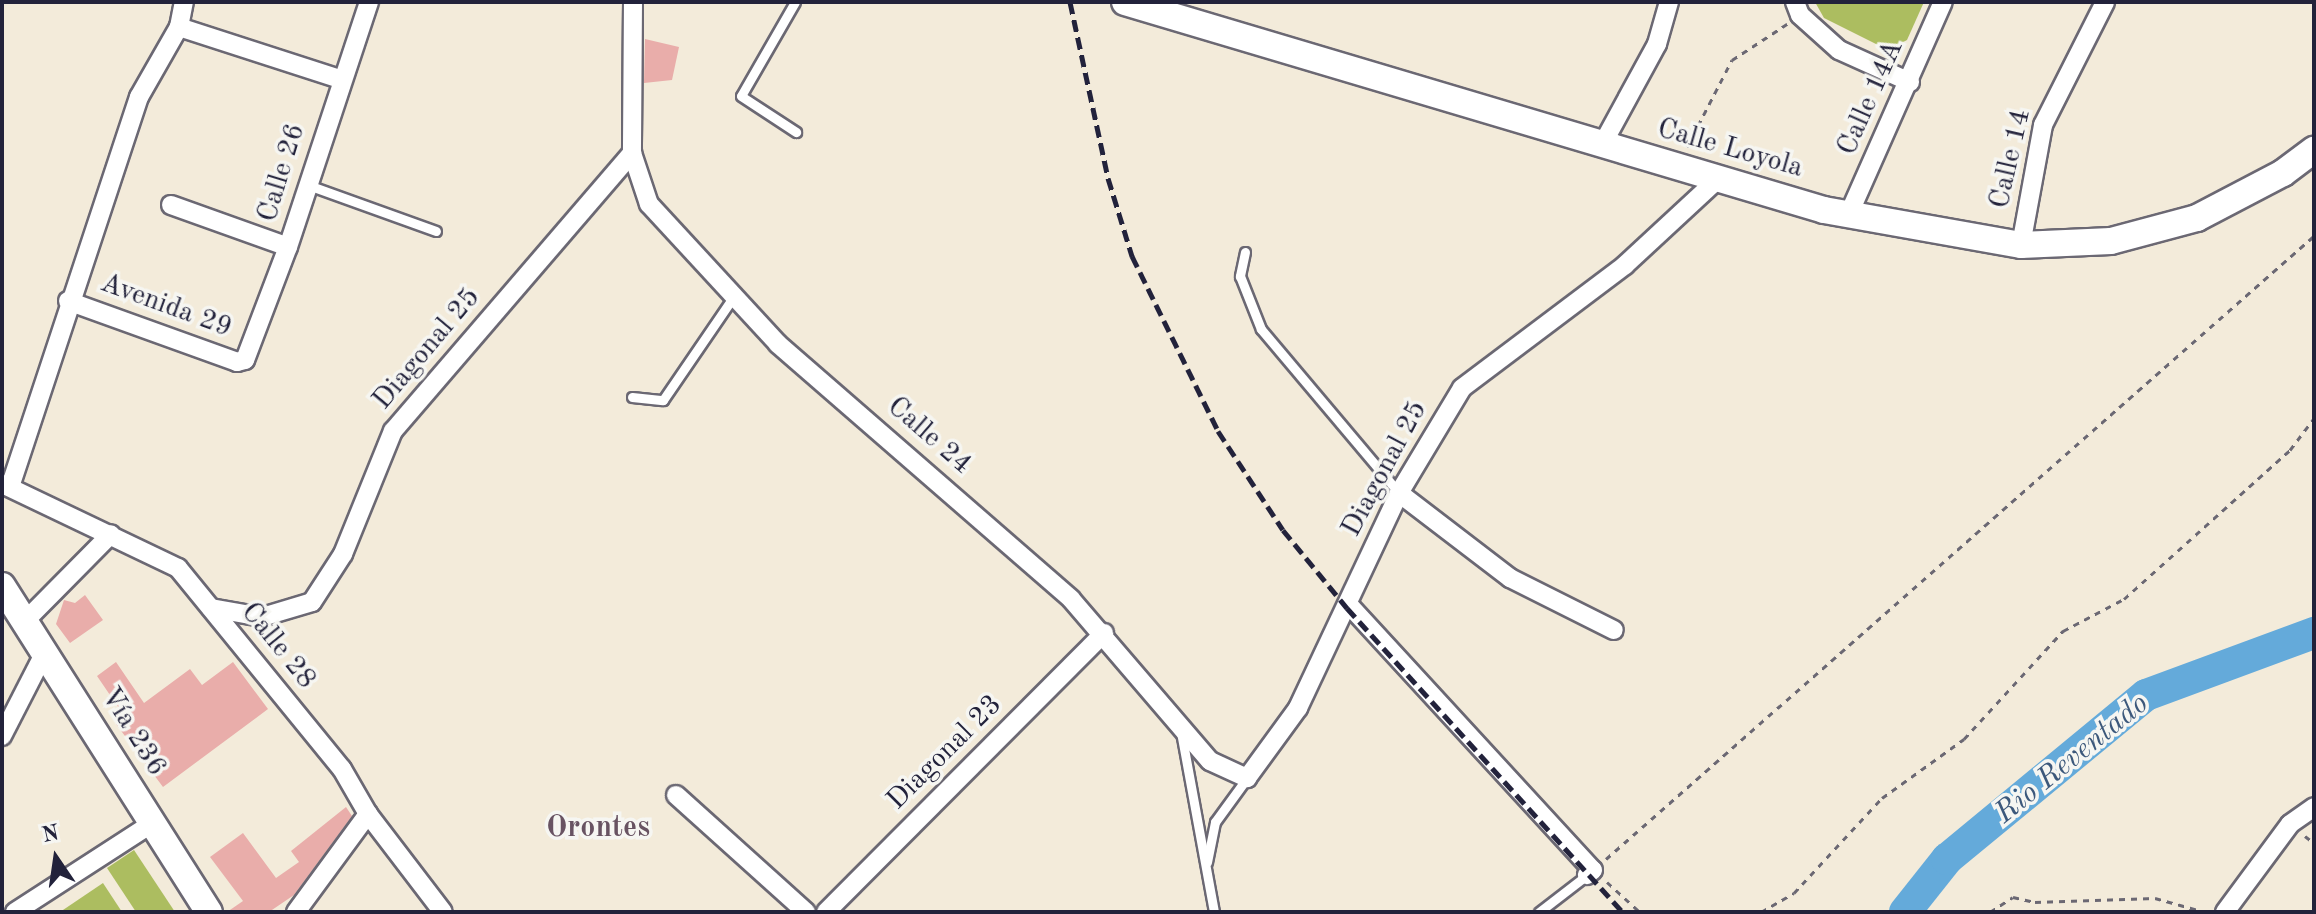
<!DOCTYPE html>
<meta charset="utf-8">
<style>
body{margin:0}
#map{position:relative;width:2316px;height:914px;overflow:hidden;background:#f3ebda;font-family:"Old Standard TT",serif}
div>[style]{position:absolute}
.green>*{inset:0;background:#acbd60}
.river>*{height:32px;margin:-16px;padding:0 16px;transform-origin:16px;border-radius:16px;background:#64aada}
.building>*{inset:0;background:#e9adaa}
.path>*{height:3px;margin-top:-1.5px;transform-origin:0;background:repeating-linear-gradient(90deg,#6b6873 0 6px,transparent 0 12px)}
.roads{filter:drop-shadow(2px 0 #6b6873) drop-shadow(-2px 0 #6b6873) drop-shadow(0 2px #6b6873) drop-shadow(0 -2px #6b6873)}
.lane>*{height:9px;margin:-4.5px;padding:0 4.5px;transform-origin:4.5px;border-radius:4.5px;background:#fff}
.street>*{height:18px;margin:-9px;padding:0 9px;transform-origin:9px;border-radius:9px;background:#fff}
.secondary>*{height:26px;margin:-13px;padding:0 13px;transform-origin:13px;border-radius:13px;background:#fff}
.rail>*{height:5px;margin-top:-2.5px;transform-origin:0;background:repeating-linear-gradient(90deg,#22223b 0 12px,transparent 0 18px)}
span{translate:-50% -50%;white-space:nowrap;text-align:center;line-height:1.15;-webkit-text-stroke:7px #f6f6f2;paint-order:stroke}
.street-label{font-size:28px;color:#22223b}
.water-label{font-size:30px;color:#3c587b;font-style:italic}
.neighbourhood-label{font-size:30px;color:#685362;font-weight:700}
.frame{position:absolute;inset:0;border:4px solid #22223b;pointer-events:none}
.north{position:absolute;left:16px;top:818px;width:80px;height:80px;-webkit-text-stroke:6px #f6f6f2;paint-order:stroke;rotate:347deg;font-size:22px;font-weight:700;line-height:32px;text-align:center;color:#22223b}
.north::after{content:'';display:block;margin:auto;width:28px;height:36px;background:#22223b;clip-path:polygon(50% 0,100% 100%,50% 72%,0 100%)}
</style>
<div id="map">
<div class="green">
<i style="clip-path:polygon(1815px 2px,1924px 2px,1907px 40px,1888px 50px,1824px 18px)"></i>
<i style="clip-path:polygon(134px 850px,175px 912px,136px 912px,107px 868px)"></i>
<i style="clip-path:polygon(103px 883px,122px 912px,60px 912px)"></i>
</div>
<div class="river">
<i style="left:1905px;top:912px;width:68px;rotate:-51.6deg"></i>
<i style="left:1947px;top:859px;width:258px;rotate:-39.5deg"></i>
<i style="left:2146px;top:695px;width:179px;rotate:-20.3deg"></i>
</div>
<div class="building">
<i style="clip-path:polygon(645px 39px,679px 47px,672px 80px,644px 83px)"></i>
<i style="clip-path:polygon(85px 595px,103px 620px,70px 643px,56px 624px,64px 600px,75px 603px)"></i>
<i style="clip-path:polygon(116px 662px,144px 703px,190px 669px,202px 685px,233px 662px,268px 709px,163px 787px,116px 724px,125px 717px,97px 676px)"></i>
<i style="clip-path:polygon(346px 807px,352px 816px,294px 895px,269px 912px,227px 912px,243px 901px,210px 857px,243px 833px,276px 878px,299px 862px,291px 851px)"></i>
</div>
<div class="path">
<i style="left:1687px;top:147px;width:98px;rotate:-62.7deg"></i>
<i style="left:1732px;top:60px;width:66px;rotate:-33.2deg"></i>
<i style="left:2305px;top:836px;width:11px;rotate:38deg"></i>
<i style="left:1606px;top:859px;width:943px;rotate:-41.35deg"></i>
<i style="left:1607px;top:882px;width:45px;rotate:42.3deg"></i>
<i style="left:1761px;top:912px;width:38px;rotate:-30deg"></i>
<i style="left:1794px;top:893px;width:129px;rotate:-47.2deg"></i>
<i style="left:1882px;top:798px;width:101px;rotate:-35.7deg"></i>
<i style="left:1964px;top:739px;width:147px;rotate:-47.5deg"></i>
<i style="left:2063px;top:631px;width:69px;rotate:-27.7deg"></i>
<i style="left:2124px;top:599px;width:223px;rotate:-41.9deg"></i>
<i style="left:2290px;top:450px;width:40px;rotate:-53deg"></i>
<i style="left:1990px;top:912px;width:27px;rotate:-33deg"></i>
<i style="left:2013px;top:897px;width:23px;rotate:13deg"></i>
<i style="left:2035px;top:902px;width:120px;rotate:-1.9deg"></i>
<i style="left:2155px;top:898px;width:52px;rotate:15.6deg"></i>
</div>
<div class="roads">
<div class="lane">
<i style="left:795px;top:2px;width:108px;rotate:119.9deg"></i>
<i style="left:741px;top:96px;width:66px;rotate:33.2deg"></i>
<i style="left:308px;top:185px;width:136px;rotate:19.8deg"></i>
<i style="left:1245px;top:252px;width:25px;rotate:102deg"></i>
<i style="left:1240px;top:276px;width:57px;rotate:68.4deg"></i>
<i style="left:1261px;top:329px;width:214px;rotate:49.9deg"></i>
<i style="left:632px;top:397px;width:31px;rotate:6deg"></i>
<i style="left:663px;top:400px;width:126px;rotate:-55.7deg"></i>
<i style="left:1181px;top:732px;width:183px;rotate:79.6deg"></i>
<i style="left:1207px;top:862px;width:41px;rotate:-78.7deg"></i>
<i style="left:1215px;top:822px;width:54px;rotate:-54deg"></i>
<i style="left:1539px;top:912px;width:61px;rotate:-37.6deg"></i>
</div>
<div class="street">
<i style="left:633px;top:2px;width:151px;rotate:90.4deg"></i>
<i style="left:632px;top:153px;width:54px;rotate:71.6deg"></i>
<i style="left:649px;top:204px;width:190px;rotate:47.3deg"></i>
<i style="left:778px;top:344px;width:388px;rotate:41deg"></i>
<i style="left:1071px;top:599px;width:213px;rotate:49.4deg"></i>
<i style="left:1210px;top:761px;width:41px;rotate:24.7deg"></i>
<i style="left:1247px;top:778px;width:87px;rotate:-53.9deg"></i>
<i style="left:1298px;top:708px;width:238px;rotate:-64.8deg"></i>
<i style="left:1399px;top:493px;width:122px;rotate:-59deg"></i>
<i style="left:1462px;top:388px;width:204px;rotate:-37deg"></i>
<i style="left:1625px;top:265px;width:127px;rotate:-42.8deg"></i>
<i style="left:1795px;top:2px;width:14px;rotate:69deg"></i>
<i style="left:1800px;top:15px;width:52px;rotate:41.9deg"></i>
<i style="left:1839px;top:50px;width:78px;rotate:24.3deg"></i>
<i style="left:179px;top:27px;width:169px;rotate:17.9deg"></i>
<i style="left:1602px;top:145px;width:115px;rotate:-61.4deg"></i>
<i style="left:1657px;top:44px;width:44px;rotate:-74.1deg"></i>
<i style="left:171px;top:205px;width:124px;rotate:19.7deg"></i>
<i style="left:1848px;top:216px;width:234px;rotate:-66.1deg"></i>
<i style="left:2021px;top:245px;width:122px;rotate:-79.6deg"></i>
<i style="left:2043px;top:125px;width:138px;rotate:-63.2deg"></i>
<i style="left:68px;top:301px;width:180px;rotate:19.8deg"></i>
<i style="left:237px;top:362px;width:8px;rotate:-14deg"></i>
<i style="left:245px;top:360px;width:121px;rotate:-69.2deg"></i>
<i style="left:288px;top:247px;width:258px;rotate:-71.7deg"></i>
<i style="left:2px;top:484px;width:195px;rotate:25.5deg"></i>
<i style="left:178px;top:568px;width:259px;rotate:50.8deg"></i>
<i style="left:342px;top:769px;width:52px;rotate:60deg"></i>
<i style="left:368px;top:814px;width:123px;rotate:52.6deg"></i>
<i style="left:10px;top:487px;width:411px;rotate:-71.7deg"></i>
<i style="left:139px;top:97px;width:81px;rotate:-60.3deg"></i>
<i style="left:179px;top:27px;width:25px;rotate:-79deg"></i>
<i style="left:1399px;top:493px;width:140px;rotate:37.4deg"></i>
<i style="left:1510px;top:578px;width:116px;rotate:26.6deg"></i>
<i style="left:1349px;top:605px;width:360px;rotate:47.4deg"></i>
<i style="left:1593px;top:870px;width:8px;rotate:140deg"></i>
<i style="left:211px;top:608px;width:52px;rotate:10deg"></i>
<i style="left:262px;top:617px;width:52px;rotate:-16.7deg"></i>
<i style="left:312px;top:602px;width:57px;rotate:-57.1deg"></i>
<i style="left:343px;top:554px;width:133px;rotate:-67.9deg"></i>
<i style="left:393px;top:431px;width:367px;rotate:-49.3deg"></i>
<i style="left:25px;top:621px;width:122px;rotate:-45.3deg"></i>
<i style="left:2px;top:736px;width:94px;rotate:-62.9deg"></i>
<i style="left:676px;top:795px;width:175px;rotate:42deg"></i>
<i style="left:15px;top:912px;width:162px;rotate:-32.9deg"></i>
<i style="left:296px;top:912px;width:122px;rotate:-53.7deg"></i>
<i style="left:826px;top:912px;width:394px;rotate:-45.1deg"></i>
<i style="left:2225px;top:912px;width:109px;rotate:-53.5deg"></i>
<i style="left:2290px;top:824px;width:29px;rotate:-35deg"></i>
</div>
<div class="secondary">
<i style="left:1125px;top:2px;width:729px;rotate:16.57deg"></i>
<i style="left:1824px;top:210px;width:200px;rotate:10.1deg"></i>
<i style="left:2021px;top:245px;width:90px;rotate:-2.5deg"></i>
<i style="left:2111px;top:241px;width:89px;rotate:-15deg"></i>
<i style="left:2197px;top:218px;width:97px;rotate:-27.6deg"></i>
<i style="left:2283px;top:173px;width:39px;rotate:-37deg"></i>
<i style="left:2px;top:586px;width:386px;rotate:57.6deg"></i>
</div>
</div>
<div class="rail">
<i style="left:1070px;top:2px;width:180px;rotate:77.8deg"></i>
<i style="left:1108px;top:178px;width:82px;rotate:72.9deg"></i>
<i style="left:1132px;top:256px;width:195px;rotate:63.8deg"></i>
<i style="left:1218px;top:431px;width:118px;rotate:56.7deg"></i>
<i style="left:1283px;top:530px;width:101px;rotate:50.6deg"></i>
<i style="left:1347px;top:608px;width:411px;rotate:47.8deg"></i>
</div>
<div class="street-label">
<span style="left:1871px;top:98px;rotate:-66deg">Calle 14A</span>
<span style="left:1730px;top:149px;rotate:16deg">Calle Loyola</span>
<span style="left:2011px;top:159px;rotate:-77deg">Calle 14</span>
<span style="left:282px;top:173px;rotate:-73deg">Calle 26</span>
<span style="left:166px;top:306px;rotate:20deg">Avenida 29</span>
<span style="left:427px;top:349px;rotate:-50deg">Diagonal 25</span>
<span style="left:929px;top:436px;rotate:41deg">Calle 24</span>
<span style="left:1385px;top:469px;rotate:-62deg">Diagonal 25</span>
<span style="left:278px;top:646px;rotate:51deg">Calle 28</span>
<span style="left:133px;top:732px;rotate:58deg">Vía 236</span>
<span style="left:945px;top:753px;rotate:-45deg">Diagonal 23</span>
</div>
<div class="water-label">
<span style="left:2072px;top:759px;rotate:-39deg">Rio Reventado</span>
</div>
<div class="neighbourhood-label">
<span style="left:598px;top:828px">Orontes</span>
</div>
<div class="frame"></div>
<div class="north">N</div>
</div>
